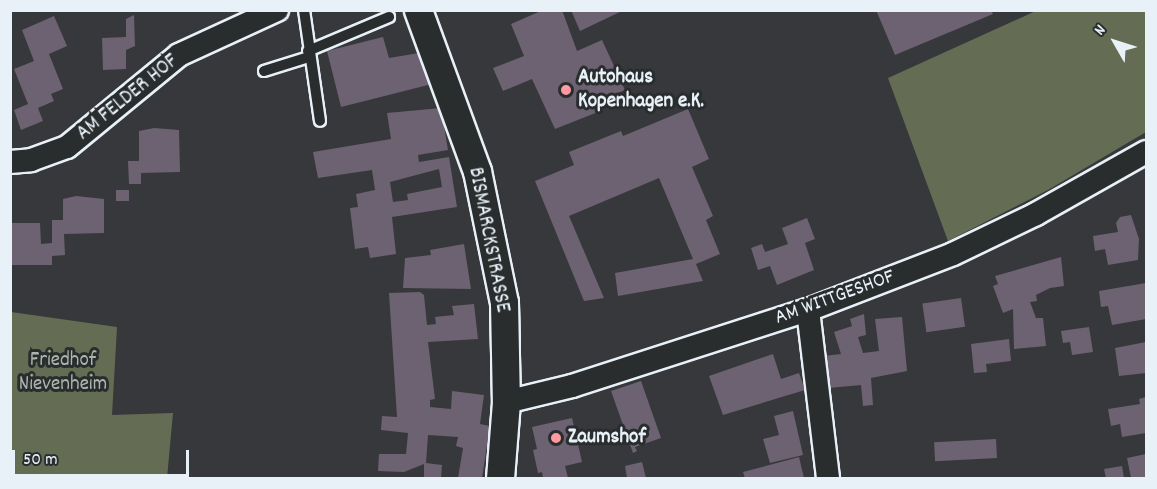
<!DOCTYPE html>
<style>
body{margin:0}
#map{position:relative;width:1157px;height:489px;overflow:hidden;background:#37383b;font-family:Dekko,sans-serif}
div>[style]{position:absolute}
.green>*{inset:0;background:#646d54}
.building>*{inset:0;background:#6c6271;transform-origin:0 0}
.roads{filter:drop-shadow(2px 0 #e8f1f8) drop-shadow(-2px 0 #e8f1f8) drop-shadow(0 2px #e8f1f8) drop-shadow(0 -2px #e8f1f8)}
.service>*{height:10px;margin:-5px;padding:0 5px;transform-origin:5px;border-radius:5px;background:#2a2d2e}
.minor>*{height:22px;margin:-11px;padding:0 11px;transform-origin:11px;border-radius:11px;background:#2a2d2e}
.tertiary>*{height:27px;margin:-13.5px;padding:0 13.5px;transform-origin:13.5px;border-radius:13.5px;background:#2a2d2e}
.dots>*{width:16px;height:16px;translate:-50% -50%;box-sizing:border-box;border:3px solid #2a2d2e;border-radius:50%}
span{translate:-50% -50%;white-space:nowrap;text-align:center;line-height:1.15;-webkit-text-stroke:6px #2a2d2e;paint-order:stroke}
.poi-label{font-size:21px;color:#e8f1f8;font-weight:700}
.left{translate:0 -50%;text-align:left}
.street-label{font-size:21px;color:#e8f1f8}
.park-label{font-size:21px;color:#adb6ae}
.frame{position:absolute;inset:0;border:12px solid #e8f1f8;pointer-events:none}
.north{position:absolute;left:1085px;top:12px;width:60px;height:60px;-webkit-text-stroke:4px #2a2d2e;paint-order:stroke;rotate:309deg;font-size:16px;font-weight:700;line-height:24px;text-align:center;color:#e8f1f8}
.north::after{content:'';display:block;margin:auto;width:21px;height:27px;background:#e8f1f8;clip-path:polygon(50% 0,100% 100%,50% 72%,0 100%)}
.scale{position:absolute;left:12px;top:450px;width:177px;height:27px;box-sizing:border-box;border:3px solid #e8f1f8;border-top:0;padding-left:8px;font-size:18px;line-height:21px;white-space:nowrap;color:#e8f1f8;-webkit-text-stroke:4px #2a2d2e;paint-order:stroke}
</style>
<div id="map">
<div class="green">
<i style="clip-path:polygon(1038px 10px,1146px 11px,1146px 132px,1048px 190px,948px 241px,888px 78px)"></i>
<i style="clip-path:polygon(11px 312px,117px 327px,112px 415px,173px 413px,167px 478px,11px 478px)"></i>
</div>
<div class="building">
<i style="clip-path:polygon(543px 10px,562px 10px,577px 51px,602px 40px,625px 90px,599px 101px,603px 110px,555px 129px,532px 79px,503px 91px,493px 68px,524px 56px,511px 24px)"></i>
<i style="clip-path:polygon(571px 10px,624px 10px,580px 31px)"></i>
<i style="clip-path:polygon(876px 10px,991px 10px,993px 14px,895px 55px)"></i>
<i style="clip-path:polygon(134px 15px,135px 46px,126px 50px,126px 69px,103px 70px,102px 38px,126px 37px,126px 19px)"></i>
<i style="clip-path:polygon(54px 16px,67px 46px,49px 54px,63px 89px,51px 94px,54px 101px,38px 108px,43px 121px,21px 130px,14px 110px,28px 104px,14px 69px,34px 61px,22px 30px)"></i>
<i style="clip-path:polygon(383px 37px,389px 58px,419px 53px,432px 84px,341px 107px,327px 51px)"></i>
<i style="clip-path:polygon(evenodd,441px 108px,448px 150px,418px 155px,419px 162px,449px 157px,457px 207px,392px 217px,396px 254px,370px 258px,368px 247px,355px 249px,350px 208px,358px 207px,356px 194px,375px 190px,372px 170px,318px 178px,313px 152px,391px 139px,387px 113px,441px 108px,439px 169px,442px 187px,407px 194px,408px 200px,393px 202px,390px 182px,439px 169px)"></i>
<i style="clip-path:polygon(688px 109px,709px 159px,692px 167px,713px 216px,706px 220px,720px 254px,696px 264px,703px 281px,618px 296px,615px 273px,693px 259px,659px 178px,569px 216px,604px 298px,584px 301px,535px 181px,574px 165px,569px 152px,621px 131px,623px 136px)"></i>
<i style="clip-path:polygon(154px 128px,179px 130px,180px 172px,141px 173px,141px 184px,129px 184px,128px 161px,139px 161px,139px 131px)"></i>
<i style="left:129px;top:190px;width:11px;height:13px;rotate:90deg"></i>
<i style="clip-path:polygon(76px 196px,104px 199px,104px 233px,64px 234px,65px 255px,52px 256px,52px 265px,10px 265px,10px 223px,40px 223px,41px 244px,52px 243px,52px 220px,63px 220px,63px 199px)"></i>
<i style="clip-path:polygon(1131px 215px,1139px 239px,1138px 260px,1108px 265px,1105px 249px,1095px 251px,1093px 236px,1118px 232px,1116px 223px,1120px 217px)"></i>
<i style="clip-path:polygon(807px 218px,815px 239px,805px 243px,814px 270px,777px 285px,770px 266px,758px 270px,751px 248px,762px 244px,765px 252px,788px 244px,782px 228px)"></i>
<i style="clip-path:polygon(464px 244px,471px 289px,403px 288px,405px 258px,431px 255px,430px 250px)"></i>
<i style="clip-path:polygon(1061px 257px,1064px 286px,1050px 288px,1036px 295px,1037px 301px,1030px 302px,1036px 318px,1043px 318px,1046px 346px,1014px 349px,1013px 309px,1003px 313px,993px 286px,998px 284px,995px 276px)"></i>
<i style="clip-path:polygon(1146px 283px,1146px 319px,1112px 325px,1108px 306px,1101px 307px,1099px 291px)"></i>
<i style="clip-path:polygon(420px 292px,424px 295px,427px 325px,436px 324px,435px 317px,454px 315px,452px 306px,474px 304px,478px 339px,428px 342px,435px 399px,430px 400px,430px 407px,451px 409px,452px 391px,484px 395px,480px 424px,490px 426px,482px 478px,458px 478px,463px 448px,456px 446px,458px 437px,428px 435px,426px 463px,442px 465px,441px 478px,424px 478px,424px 464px,404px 472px,378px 471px,379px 454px,406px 454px,408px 433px,381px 430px,382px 416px,397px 417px,389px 293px)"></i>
<i style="left:961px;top:298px;width:29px;height:39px;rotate:82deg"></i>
<i style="clip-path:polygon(864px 314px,866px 335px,858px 337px,863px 353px,879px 351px,875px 319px,902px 317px,907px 371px,871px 378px,873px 405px,863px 406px,861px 385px,829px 388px,824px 356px,841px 354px,834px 332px,852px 326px,850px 319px)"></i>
<i style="clip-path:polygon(1089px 327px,1093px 352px,1072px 355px,1070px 342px,1063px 343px,1061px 331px)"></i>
<i style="clip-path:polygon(1009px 339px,1011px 361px,986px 364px,987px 372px,974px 373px,971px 344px)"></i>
<i style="clip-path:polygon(1146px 342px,1146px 373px,1119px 376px,1115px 348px)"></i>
<i style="clip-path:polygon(773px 354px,781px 379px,799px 373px,805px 390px,723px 415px,709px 376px)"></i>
<i style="clip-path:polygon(641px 381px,661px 438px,635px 447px,637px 451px,633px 453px,611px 391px)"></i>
<i style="clip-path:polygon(1146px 397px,1146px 433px,1122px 437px,1120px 424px,1111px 426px,1108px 409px,1140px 404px,1139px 399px)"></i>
<i style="clip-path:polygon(793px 411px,803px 455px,770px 463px,763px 439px,779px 435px,774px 416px)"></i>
<i style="clip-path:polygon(572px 418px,582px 462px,565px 466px,568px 478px,543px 478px,542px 472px,538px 473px,533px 450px,537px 449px,532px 427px)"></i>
<i style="left:996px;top:439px;width:19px;height:62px;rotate:87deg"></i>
<i style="clip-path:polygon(1146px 454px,1146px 478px,1131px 478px,1127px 458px)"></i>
<i style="clip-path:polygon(799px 457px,804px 478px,745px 478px,743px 472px)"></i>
<i style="clip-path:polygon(642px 462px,646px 478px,627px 478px,625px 466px)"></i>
<i style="clip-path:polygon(1122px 466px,1124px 478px,1106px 478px,1104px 469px)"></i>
</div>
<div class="roads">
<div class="service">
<i style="left:304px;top:10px;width:112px;rotate:81.8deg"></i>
<i style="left:308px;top:51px;width:88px;rotate:-22.8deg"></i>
<i style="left:264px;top:71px;width:47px;rotate:-17.3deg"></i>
</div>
<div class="minor">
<i style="left:10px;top:162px;width:21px;rotate:-5deg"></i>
<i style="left:31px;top:160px;width:38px;rotate:-20deg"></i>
<i style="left:67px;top:147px;width:145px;rotate:-39.4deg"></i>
<i style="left:179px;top:55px;width:108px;rotate:-24.7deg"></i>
<i style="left:808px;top:310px;width:169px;rotate:83.2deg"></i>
<i style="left:506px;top:402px;width:68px;rotate:-13.6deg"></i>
<i style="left:572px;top:386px;width:248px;rotate:-17.9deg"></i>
<i style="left:808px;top:310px;width:155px;rotate:-21.1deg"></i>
<i style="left:953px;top:254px;width:92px;rotate:-25.7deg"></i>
<i style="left:1036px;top:214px;width:126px;rotate:-29.4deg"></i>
</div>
<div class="tertiary">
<i style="left:418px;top:10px;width:171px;rotate:69.9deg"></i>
<i style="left:477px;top:171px;width:134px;rotate:78.4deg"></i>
<i style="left:504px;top:302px;width:100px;rotate:88.9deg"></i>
<i style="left:506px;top:402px;width:76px;rotate:94.5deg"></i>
</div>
</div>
<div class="dots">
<i style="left:566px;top:90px;background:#ff9aa2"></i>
<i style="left:556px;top:438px;background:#ff9aa2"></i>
</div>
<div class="poi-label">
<span class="left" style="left:578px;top:90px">Autohaus<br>Kopenhagen e.K.</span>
<span class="left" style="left:568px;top:438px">Zaumshof</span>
</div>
<div class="street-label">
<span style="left:128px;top:98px;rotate:-39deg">AM FELDER HOF</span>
<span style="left:488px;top:240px;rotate:79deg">BISMARCKSTRASSE</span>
<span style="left:835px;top:298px;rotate:-20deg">AM WITTGESHOF</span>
</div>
<div class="park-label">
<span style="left:63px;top:373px">Friedhof<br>Nievenheim</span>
</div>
<div class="frame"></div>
<div class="north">N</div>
<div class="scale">50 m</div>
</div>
